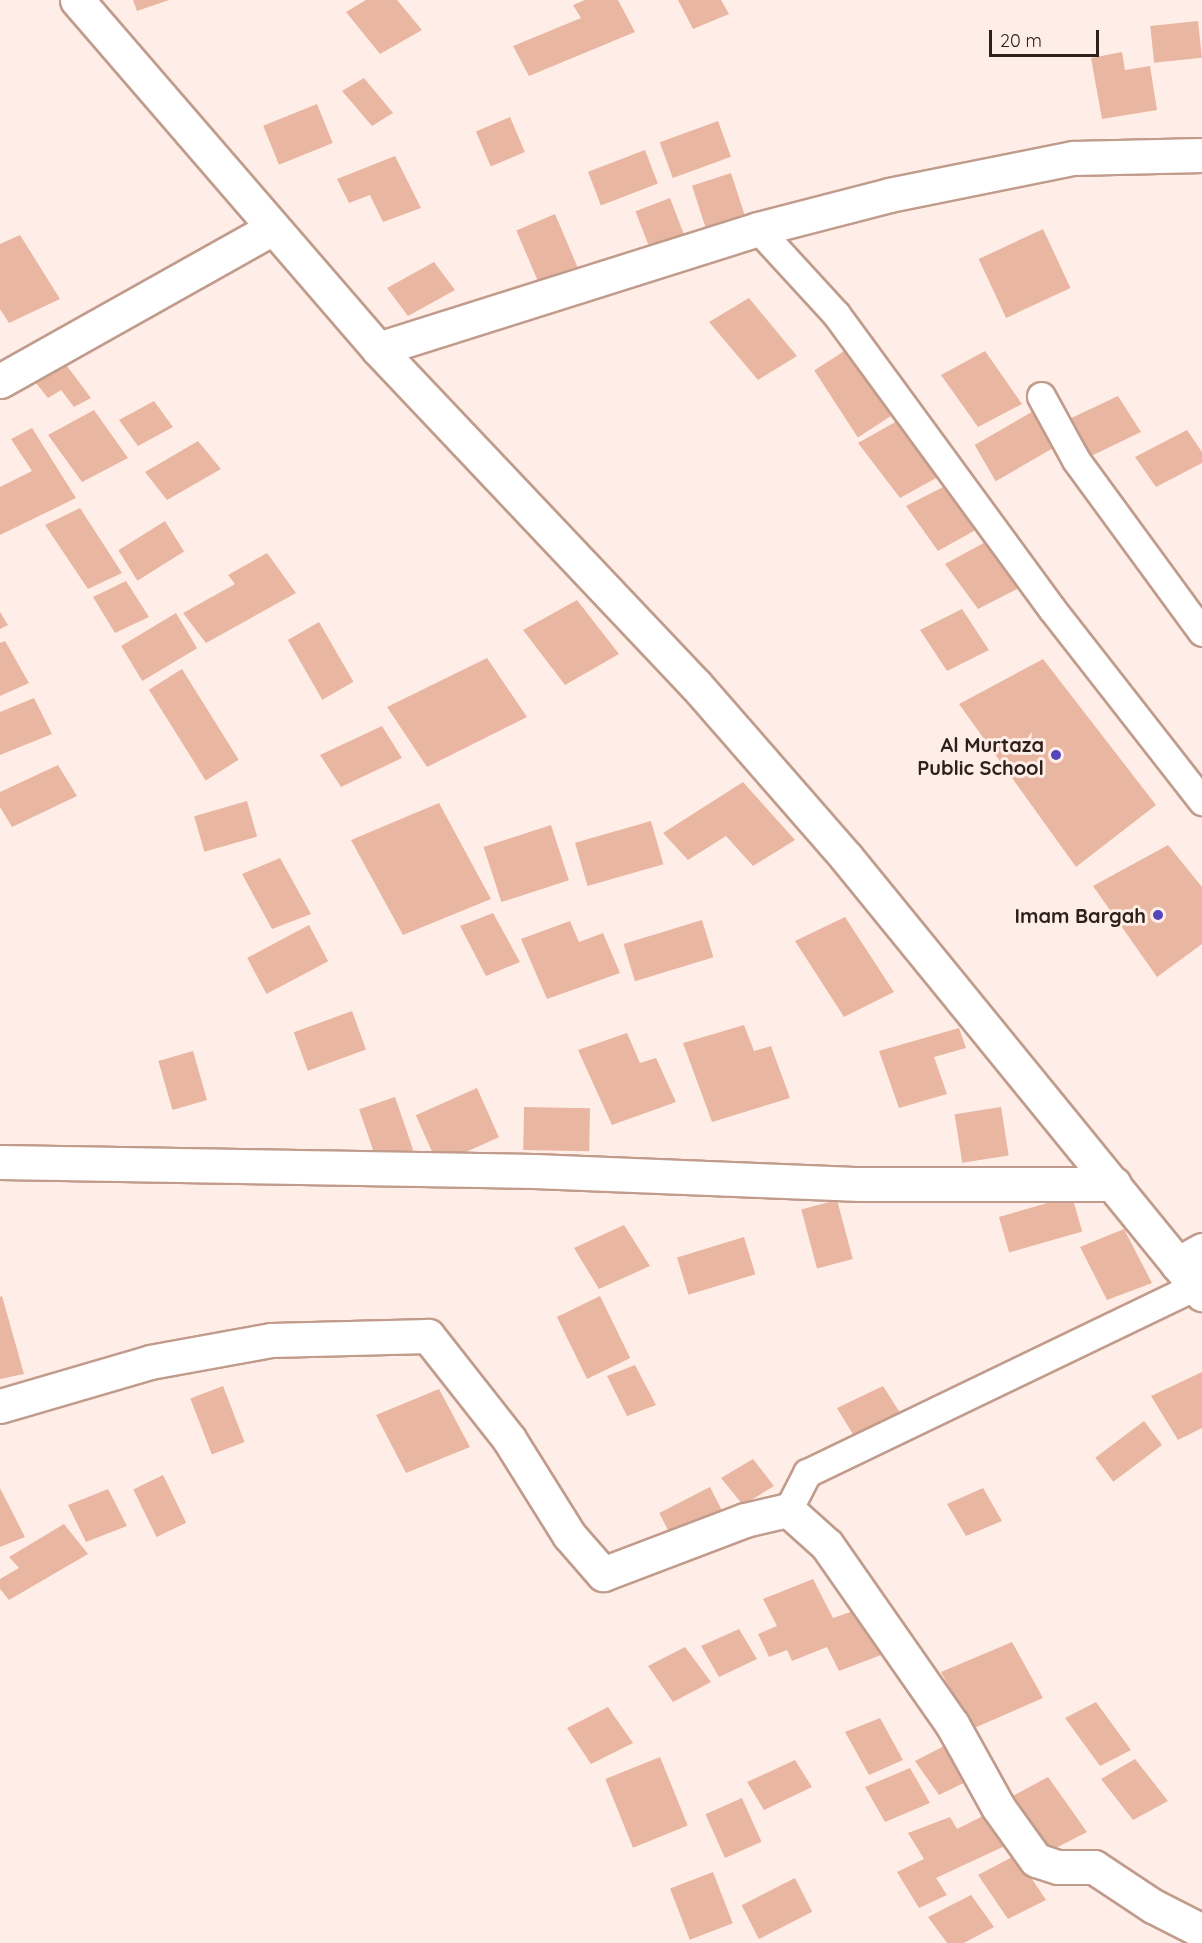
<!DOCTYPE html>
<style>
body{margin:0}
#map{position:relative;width:1202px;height:1943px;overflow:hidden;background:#ffeee8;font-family:Quicksand,sans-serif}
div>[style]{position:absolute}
.building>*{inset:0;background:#e9b6a1;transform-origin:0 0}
.roads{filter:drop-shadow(2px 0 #c19c8c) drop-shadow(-2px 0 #c19c8c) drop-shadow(0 2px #c19c8c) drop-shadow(0 -2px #c19c8c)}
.pedestrian>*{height:27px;margin:-13.5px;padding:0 13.5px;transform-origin:13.5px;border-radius:13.5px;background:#fff}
.minor>*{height:33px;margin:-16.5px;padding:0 16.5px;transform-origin:16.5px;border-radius:16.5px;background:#fff}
.dots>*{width:16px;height:16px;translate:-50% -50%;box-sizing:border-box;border:3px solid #ffeee8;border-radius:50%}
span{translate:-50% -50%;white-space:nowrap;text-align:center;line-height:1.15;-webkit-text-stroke:6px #ffeee8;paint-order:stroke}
.poi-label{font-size:20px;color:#2e201a;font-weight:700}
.right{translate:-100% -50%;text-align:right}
.scale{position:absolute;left:989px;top:30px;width:110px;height:27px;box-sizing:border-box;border:3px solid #2e201a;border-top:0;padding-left:8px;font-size:18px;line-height:21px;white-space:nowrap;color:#2e201a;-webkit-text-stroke:4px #ffeee8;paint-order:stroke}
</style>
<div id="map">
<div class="building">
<i style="clip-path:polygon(133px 0,169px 0,137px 11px)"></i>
<i style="clip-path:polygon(366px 0,397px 0,422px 30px,380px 54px,346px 12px)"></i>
<i style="clip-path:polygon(585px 0,618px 0,635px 32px,529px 76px,513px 46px,581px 18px,573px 5px)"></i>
<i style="clip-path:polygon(678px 0,721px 0,729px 14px,693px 29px)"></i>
<i style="left:1198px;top:21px;width:37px;height:48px;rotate:84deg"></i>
<i style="clip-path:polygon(1122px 52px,1125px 70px,1150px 66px,1157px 110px,1102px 119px,1091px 58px)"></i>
<i style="clip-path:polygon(364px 78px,393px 113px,372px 126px,342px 91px)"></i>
<i style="left:317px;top:104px;width:42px;height:58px;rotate:68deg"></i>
<i style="left:510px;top:117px;width:38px;height:37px;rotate:67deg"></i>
<i style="left:718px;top:121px;width:38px;height:62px;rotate:70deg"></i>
<i style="left:645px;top:150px;width:36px;height:61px;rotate:69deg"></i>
<i style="clip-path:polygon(395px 156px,421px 208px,383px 222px,370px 195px,349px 203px,337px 179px)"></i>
<i style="left:731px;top:173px;width:46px;height:41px;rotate:72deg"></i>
<i style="left:670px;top:198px;width:53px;height:37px;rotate:69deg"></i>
<i style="left:555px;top:214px;width:61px;height:42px;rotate:67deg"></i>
<i style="left:1043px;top:229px;width:65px;height:71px;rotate:65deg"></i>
<i style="clip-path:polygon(20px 235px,60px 299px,9px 323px,0 309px,0 244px)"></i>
<i style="clip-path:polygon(434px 262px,455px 290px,408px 316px,387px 288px)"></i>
<i style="clip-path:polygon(749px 298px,797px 356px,758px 380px,709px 322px)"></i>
<i style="left:852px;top:346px;width:80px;height:45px;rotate:57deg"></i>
<i style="clip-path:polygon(985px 351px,1022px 404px,978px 427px,941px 375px)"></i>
<i style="clip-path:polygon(67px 366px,91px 398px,74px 407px,61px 390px,48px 398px,36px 383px)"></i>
<i style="clip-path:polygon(1118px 396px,1141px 432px,1089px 457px,1065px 421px)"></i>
<i style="clip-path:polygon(154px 401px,173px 427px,138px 446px,119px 420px)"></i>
<i style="left:1037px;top:409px;width:42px;height:72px;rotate:60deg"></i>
<i style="clip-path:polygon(94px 410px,128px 458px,82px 482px,48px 435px)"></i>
<i style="clip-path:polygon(906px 416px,947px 472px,900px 498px,858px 443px)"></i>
<i style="clip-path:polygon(32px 428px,76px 498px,0 535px,0 487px,32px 471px,11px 439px)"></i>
<i style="clip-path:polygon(1187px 430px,1202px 452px,1202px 463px,1156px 487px,1135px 457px)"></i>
<i style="clip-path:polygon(198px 441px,221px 469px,167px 500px,145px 472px)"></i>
<i style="clip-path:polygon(949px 484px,981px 527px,938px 551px,906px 506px)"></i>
<i style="clip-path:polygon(80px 508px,122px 573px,88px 589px,45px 525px)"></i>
<i style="left:165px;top:521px;width:36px;height:55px;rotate:58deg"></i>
<i style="clip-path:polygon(991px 539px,1025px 585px,978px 609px,945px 564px)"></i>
<i style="clip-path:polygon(267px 553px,296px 593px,206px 643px,183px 613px,235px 584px,228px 575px)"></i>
<i style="clip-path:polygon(126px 581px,149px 617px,115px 633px,93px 597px)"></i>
<i style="clip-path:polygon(577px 600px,619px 654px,565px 685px,523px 630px)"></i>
<i style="clip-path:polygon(962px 609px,989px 650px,947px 671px,920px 630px)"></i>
<i style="clip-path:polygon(0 612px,8px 625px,0 629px)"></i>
<i style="left:176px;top:613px;width:41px;height:64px;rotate:59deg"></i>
<i style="left:319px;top:622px;width:69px;height:36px;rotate:60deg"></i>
<i style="clip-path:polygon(5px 641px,29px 683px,0 696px,0 643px)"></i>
<i style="clip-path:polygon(487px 658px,527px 717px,427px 767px,387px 707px)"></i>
<i style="clip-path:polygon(1043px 659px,1156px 805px,1076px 867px,959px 704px)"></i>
<i style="left:182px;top:669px;width:107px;height:39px;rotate:58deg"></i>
<i style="clip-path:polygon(34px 698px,52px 734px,0 755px,0 712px)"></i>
<i style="clip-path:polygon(382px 726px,402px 758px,341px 787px,320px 755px)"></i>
<i style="clip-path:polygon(58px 765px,77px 796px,12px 827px,0 807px,0 792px)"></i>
<i style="clip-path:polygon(743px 782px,795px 840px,753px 866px,726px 836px,688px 860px,663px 833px)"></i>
<i style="left:247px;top:801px;width:37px;height:55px;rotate:74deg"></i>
<i style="clip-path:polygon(439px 803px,491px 899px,403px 935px,351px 840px)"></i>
<i style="left:651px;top:821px;width:45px;height:79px;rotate:74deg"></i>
<i style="left:551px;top:825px;width:58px;height:71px;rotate:72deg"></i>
<i style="clip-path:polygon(1168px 845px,1202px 887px,1202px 944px,1157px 977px,1093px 886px)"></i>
<i style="clip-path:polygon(280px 858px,311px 914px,272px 929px,242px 874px)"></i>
<i style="clip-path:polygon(493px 913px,520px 962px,486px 976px,460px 926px)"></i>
<i style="clip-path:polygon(845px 917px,894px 992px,844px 1017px,795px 941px)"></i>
<i style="left:702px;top:920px;width:39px;height:82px;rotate:73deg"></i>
<i style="clip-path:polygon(570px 921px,579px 942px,603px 933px,620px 973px,547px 999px,521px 939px)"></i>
<i style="left:309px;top:925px;width:41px;height:70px;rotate:62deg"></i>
<i style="left:352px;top:1011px;width:41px;height:62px;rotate:70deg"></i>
<i style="clip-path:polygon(744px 1025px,754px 1051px,771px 1046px,790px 1098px,712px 1122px,683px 1043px)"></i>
<i style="clip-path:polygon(959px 1028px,966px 1048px,934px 1057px,947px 1094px,899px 1108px,879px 1051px)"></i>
<i style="clip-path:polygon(627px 1033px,640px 1063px,656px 1058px,676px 1102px,612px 1125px,578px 1050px)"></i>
<i style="left:193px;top:1051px;width:51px;height:36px;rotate:74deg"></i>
<i style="left:477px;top:1088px;width:54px;height:67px;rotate:66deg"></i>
<i style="left:395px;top:1097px;width:56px;height:38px;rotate:71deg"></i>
<i style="left:524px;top:1107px;width:66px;height:43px;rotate:1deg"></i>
<i style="left:1001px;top:1107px;width:49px;height:47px;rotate:81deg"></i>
<i style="left:1072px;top:1196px;width:37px;height:76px;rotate:74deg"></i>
<i style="left:837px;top:1200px;width:61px;height:37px;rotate:75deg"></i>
<i style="clip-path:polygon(624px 1225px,650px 1266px,599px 1289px,574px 1248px)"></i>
<i style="clip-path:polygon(1124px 1229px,1152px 1283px,1107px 1300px,1080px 1247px)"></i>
<i style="left:744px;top:1237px;width:39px;height:70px;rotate:73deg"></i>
<i style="clip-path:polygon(2px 1296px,24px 1374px,0 1379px,0 1297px)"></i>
<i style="left:600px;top:1296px;width:69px;height:48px;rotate:64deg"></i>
<i style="clip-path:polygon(635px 1365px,656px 1405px,627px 1416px,607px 1376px)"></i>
<i style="clip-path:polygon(1202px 1372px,1202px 1428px,1178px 1440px,1151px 1396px)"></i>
<i style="left:223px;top:1386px;width:60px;height:35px;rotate:69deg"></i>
<i style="clip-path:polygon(883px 1386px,904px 1419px,857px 1441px,837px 1408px)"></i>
<i style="clip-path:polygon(439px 1389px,470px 1447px,406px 1473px,376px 1415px)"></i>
<i style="left:1144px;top:1421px;width:30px;height:61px;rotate:53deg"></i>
<i style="clip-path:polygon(753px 1459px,774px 1486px,743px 1505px,721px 1478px)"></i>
<i style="left:163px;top:1475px;width:53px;height:33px;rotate:64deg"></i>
<i style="left:710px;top:1487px;width:30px;height:57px;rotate:63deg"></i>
<i style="clip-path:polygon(0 1488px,25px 1537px,0 1547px)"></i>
<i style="clip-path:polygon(983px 1488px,1002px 1521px,966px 1536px,947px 1504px)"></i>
<i style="clip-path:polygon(108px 1489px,127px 1526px,86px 1542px,68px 1505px)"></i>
<i style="clip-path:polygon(64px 1524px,88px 1554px,9px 1600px,0 1589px,0 1579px,19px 1568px,9px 1557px)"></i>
<i style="clip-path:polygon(813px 1579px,833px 1618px,859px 1609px,881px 1655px,839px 1671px,827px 1647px,792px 1661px,787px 1650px,769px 1657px,758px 1634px,777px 1626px,763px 1599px)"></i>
<i style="clip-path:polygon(739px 1629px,757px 1659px,719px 1677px,701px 1646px)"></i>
<i style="clip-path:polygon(1012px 1642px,1043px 1698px,972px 1729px,941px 1672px)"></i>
<i style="clip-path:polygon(685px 1647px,711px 1682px,673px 1702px,648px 1666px)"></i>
<i style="clip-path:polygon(1096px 1702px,1131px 1750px,1100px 1766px,1065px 1718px)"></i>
<i style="clip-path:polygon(608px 1707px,633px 1743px,591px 1764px,567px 1728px)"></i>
<i style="clip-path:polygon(880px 1718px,903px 1760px,869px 1775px,845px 1732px)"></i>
<i style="clip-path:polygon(950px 1743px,974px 1778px,939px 1795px,915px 1761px)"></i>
<i style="left:660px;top:1757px;width:74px;height:59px;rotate:68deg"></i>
<i style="clip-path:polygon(1135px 1759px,1168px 1801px,1133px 1820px,1101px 1779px)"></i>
<i style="clip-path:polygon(795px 1760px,812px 1787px,764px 1810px,747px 1782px)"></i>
<i style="clip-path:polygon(910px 1768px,930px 1803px,885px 1822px,865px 1787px)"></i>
<i style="clip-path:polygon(1048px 1777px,1087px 1832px,1046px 1853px,1007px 1799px)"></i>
<i style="left:742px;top:1798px;width:48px;height:40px;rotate:66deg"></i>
<i style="clip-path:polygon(987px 1814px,1007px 1845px,936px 1878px,947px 1895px,919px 1908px,897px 1872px,924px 1859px,908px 1833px,950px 1817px,957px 1829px)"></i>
<i style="clip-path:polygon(1016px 1855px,1046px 1900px,1008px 1919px,978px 1875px)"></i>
<i style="left:713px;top:1872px;width:55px;height:46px;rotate:69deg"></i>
<i style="left:795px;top:1878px;width:38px;height:60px;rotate:63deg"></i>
<i style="clip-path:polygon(971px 1895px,994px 1927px,964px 1943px,947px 1943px,928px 1917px)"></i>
</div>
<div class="roads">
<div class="pedestrian">
<i style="left:758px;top:229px;width:115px;rotate:47.5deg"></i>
<i style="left:836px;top:314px;width:366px;rotate:53.8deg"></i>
<i style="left:1052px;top:609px;width:244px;rotate:52deg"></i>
<i style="left:1041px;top:396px;width:73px;rotate:61.3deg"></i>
<i style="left:1076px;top:460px;width:213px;rotate:53.8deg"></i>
<i style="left:788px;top:1510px;width:42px;rotate:-62.8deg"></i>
<i style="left:807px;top:1473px;width:431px;rotate:-25.7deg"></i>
</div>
<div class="minor">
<i style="left:77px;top:0;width:461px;rotate:49.2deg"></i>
<i style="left:378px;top:349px;width:463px;rotate:46.6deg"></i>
<i style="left:696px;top:685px;width:228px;rotate:48.9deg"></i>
<i style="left:846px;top:857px;width:564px;rotate:50.83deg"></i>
<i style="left:378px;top:349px;width:398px;rotate:-17.5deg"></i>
<i style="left:758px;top:229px;width:135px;rotate:-14.5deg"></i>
<i style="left:889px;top:195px;width:188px;rotate:-11.4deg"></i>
<i style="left:1073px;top:158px;width:129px;rotate:-1.3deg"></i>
<i style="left:0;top:381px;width:311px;rotate:-29.3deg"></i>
<i style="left:0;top:1162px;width:534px;rotate:0.97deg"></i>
<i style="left:534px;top:1171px;width:327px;rotate:2.3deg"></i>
<i style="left:861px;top:1184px;width:253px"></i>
<i style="left:1177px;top:1264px;width:29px;rotate:-29deg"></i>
<i style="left:0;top:1406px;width:156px;rotate:-16.3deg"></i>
<i style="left:150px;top:1362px;width:123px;rotate:-10.3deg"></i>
<i style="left:271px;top:1340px;width:157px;rotate:-1.5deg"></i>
<i style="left:428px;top:1336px;width:131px;rotate:51.8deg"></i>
<i style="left:509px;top:1439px;width:113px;rotate:58deg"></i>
<i style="left:569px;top:1535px;width:52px;rotate:48.9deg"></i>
<i style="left:603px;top:1574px;width:152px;rotate:-20.8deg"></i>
<i style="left:745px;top:1520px;width:44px;rotate:-13.1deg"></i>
<i style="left:788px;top:1510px;width:52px;rotate:41.9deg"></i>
<i style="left:827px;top:1545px;width:218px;rotate:55.1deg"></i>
<i style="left:952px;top:1724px;width:95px;rotate:61deg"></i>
<i style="left:998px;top:1807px;width:65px;rotate:54.4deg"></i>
<i style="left:1036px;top:1860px;width:23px;rotate:18deg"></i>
<i style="left:1058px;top:1867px;width:36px"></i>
<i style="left:1094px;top:1867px;width:71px;rotate:33.5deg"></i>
<i style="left:1153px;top:1906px;width:55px;rotate:27deg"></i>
</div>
</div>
<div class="dots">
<i style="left:1056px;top:755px;background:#5546bd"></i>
<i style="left:1158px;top:915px;background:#5546bd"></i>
</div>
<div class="poi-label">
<span class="right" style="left:1044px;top:756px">Al Murtaza<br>Public School</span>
<span class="right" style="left:1146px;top:915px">Imam Bargah</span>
</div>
<div class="scale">20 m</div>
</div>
